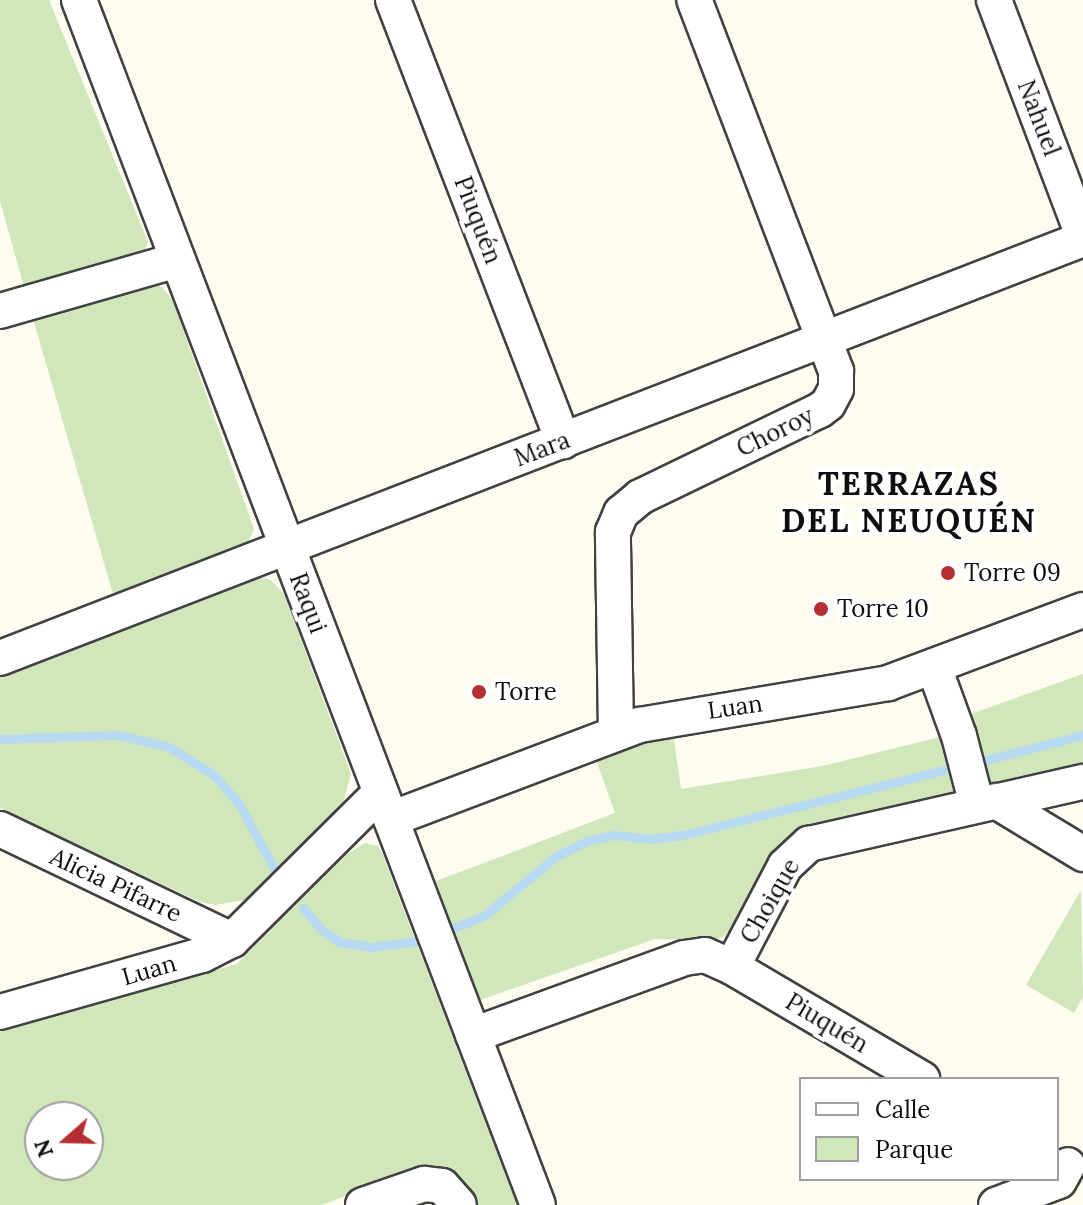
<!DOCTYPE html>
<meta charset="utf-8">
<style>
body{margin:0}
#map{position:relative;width:1083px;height:1205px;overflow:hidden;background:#fefcf0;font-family:Lora,serif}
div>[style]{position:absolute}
.green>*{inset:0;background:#d0e6bb}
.stream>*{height:9px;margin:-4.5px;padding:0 4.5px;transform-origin:4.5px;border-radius:4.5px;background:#b7daf2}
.roads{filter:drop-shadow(2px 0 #414141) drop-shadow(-2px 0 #414141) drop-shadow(0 2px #414141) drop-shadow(0 -2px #414141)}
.minor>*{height:34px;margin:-17px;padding:0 17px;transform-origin:17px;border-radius:17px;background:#fff}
.dots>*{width:22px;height:22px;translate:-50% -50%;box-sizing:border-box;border:4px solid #fff;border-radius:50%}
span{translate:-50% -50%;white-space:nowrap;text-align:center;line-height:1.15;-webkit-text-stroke:8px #fff;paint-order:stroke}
.street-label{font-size:24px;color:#0e0e0e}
.poi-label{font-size:24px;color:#0e0e0e}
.left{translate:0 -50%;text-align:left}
.district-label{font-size:32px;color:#0e0e0e;font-weight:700;letter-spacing:2px}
.legend{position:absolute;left:799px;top:1077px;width:260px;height:104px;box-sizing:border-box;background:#fff;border:2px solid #9f9f9f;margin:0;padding:10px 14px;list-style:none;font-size:24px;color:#0e0e0e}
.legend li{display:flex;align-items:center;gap:16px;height:40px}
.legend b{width:40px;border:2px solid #9f9f9f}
.north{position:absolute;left:24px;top:1101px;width:80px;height:80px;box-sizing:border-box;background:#fff;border:2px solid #9f9f9f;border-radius:50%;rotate:250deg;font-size:22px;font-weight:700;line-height:32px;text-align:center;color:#0e0e0e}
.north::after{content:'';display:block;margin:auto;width:28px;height:36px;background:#b52e31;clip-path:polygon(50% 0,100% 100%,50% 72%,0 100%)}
</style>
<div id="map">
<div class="green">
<i style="clip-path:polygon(0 0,49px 0,148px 242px,144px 254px,25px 291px,0 201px)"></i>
<i style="clip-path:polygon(154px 284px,162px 287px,173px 301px,254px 529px,248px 542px,242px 546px,113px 594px,33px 319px)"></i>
<i style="clip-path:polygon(251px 576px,271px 580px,284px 594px,351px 774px,343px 803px,269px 882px,245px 900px,215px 905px,200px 902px,0 808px,0 677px)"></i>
<i style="clip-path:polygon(1083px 674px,1083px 769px,793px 835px,776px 853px,738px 921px,724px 937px,714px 940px,655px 939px,480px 1000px,436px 881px,615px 813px,594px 754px,673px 732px,681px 789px,822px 766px,944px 736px,965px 716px)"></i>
<i style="clip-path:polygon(evenodd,365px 843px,378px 846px,382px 853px,517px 1205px,471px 1205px,414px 1170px,322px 1205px,0 1205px,0 1031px,237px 964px,346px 855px,365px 843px,40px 1117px,88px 1117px,88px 1165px,40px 1165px,40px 1117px)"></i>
<i style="clip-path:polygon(1081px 890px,1083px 997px,1074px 1013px,1026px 985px)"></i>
</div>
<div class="stream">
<i style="left:0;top:739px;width:118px;rotate:-1.9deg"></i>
<i style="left:118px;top:735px;width:52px;rotate:13.2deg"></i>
<i style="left:169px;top:747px;width:53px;rotate:31.9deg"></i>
<i style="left:214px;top:775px;width:38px;rotate:49deg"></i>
<i style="left:239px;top:804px;width:77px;rotate:61.4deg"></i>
<i style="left:974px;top:763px;width:113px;rotate:-14.4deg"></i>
<i style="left:303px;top:908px;width:29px;rotate:49deg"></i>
<i style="left:322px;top:930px;width:22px;rotate:34deg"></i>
<i style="left:340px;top:942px;width:32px;rotate:9deg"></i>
<i style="left:372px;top:947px;width:45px;rotate:-7.6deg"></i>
<i style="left:453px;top:928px;width:33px;rotate:-21deg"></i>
<i style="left:484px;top:916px;width:92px;rotate:-39.7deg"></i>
<i style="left:555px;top:857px;width:36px;rotate:-27deg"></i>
<i style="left:587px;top:841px;width:28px;rotate:-13deg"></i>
<i style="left:614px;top:835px;width:36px;rotate:6deg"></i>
<i style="left:650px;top:839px;width:33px;rotate:-7deg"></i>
<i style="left:683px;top:835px;width:285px;rotate:-14deg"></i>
</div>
<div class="roads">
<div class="minor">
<i style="left:79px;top:0;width:1289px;rotate:69.15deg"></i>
<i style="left:393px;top:0;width:473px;rotate:68.9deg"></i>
<i style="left:994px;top:0;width:251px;rotate:69.3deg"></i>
<i style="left:0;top:311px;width:185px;rotate:-16deg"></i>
<i style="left:0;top:658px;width:1161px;rotate:-21.15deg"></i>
<i style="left:934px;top:667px;width:73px;rotate:70.1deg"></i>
<i style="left:959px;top:736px;width:71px;rotate:75.4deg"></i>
<i style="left:616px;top:733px;width:201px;rotate:-90.9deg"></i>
<i style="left:613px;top:532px;width:21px;rotate:-67deg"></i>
<i style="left:621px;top:513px;width:25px;rotate:-40deg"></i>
<i style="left:640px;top:497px;width:200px;rotate:-25.8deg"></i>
<i style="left:820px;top:410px;width:10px;rotate:-37deg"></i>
<i style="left:828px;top:404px;width:17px;rotate:-62deg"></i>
<i style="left:836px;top:389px;width:18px;rotate:-90deg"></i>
<i style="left:836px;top:371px;width:397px;rotate:-110.9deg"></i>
<i style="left:996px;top:801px;width:102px;rotate:31.3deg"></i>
<i style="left:391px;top:819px;width:266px;rotate:-20.7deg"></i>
<i style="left:640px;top:725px;width:252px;rotate:-9.6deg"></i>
<i style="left:888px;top:683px;width:208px;rotate:-20.5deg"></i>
<i style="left:0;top:829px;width:257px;rotate:25.6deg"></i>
<i style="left:732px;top:967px;width:114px;rotate:-62.3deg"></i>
<i style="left:785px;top:866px;width:33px;rotate:-43deg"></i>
<i style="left:809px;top:844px;width:281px;rotate:-12.8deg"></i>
<i style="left:0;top:1012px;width:210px;rotate:-15.8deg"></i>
<i style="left:202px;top:955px;width:34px;rotate:-27deg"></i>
<i style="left:232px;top:940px;width:209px;rotate:-44.8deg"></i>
<i style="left:473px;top:1035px;width:225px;rotate:-20deg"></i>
<i style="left:684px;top:958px;width:21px;rotate:-8deg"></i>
<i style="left:705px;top:955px;width:30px;rotate:24deg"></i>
<i style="left:732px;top:967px;width:221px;rotate:30.5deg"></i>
<i style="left:363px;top:1205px;width:65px;rotate:-19deg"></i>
<i style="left:424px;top:1184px;width:18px;rotate:6deg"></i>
<i style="left:442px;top:1186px;width:25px;rotate:48deg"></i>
<i style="left:996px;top:1205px;width:67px;rotate:-20.9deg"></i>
<i style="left:1059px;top:1181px;width:18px;rotate:-61deg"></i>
</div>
</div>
<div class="dots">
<i style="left:948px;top:573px;background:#b52e31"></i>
<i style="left:821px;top:609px;background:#b52e31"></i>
<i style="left:479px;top:692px;background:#b52e31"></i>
</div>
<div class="street-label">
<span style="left:1039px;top:118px;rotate:69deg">Nahuel</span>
<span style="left:478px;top:220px;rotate:69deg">Piuquén</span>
<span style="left:775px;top:432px;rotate:-26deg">Choroy</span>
<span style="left:542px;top:449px;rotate:-21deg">Mara</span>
<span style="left:308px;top:603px;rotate:69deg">Raqui</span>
<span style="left:735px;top:707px;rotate:-8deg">Luan</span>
<span style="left:116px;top:885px;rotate:25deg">Alicia Pifarre</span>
<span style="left:770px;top:901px;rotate:-60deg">Choique</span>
<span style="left:149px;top:970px;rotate:-16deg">Luan</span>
<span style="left:827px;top:1023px;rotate:31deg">Piuquén</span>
</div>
<div class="poi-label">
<span class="left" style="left:964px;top:573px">Torre 09</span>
<span class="left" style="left:837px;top:609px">Torre 10</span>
<span class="left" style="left:495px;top:692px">Torre</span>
</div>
<div class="district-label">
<span style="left:909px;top:503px">TERRAZAS<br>DEL NEUQUÉN</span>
</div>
<ul class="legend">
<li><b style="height:10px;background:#fff"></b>Calle</li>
<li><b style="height:22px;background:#d0e6bb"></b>Parque</li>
</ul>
<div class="north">N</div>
</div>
